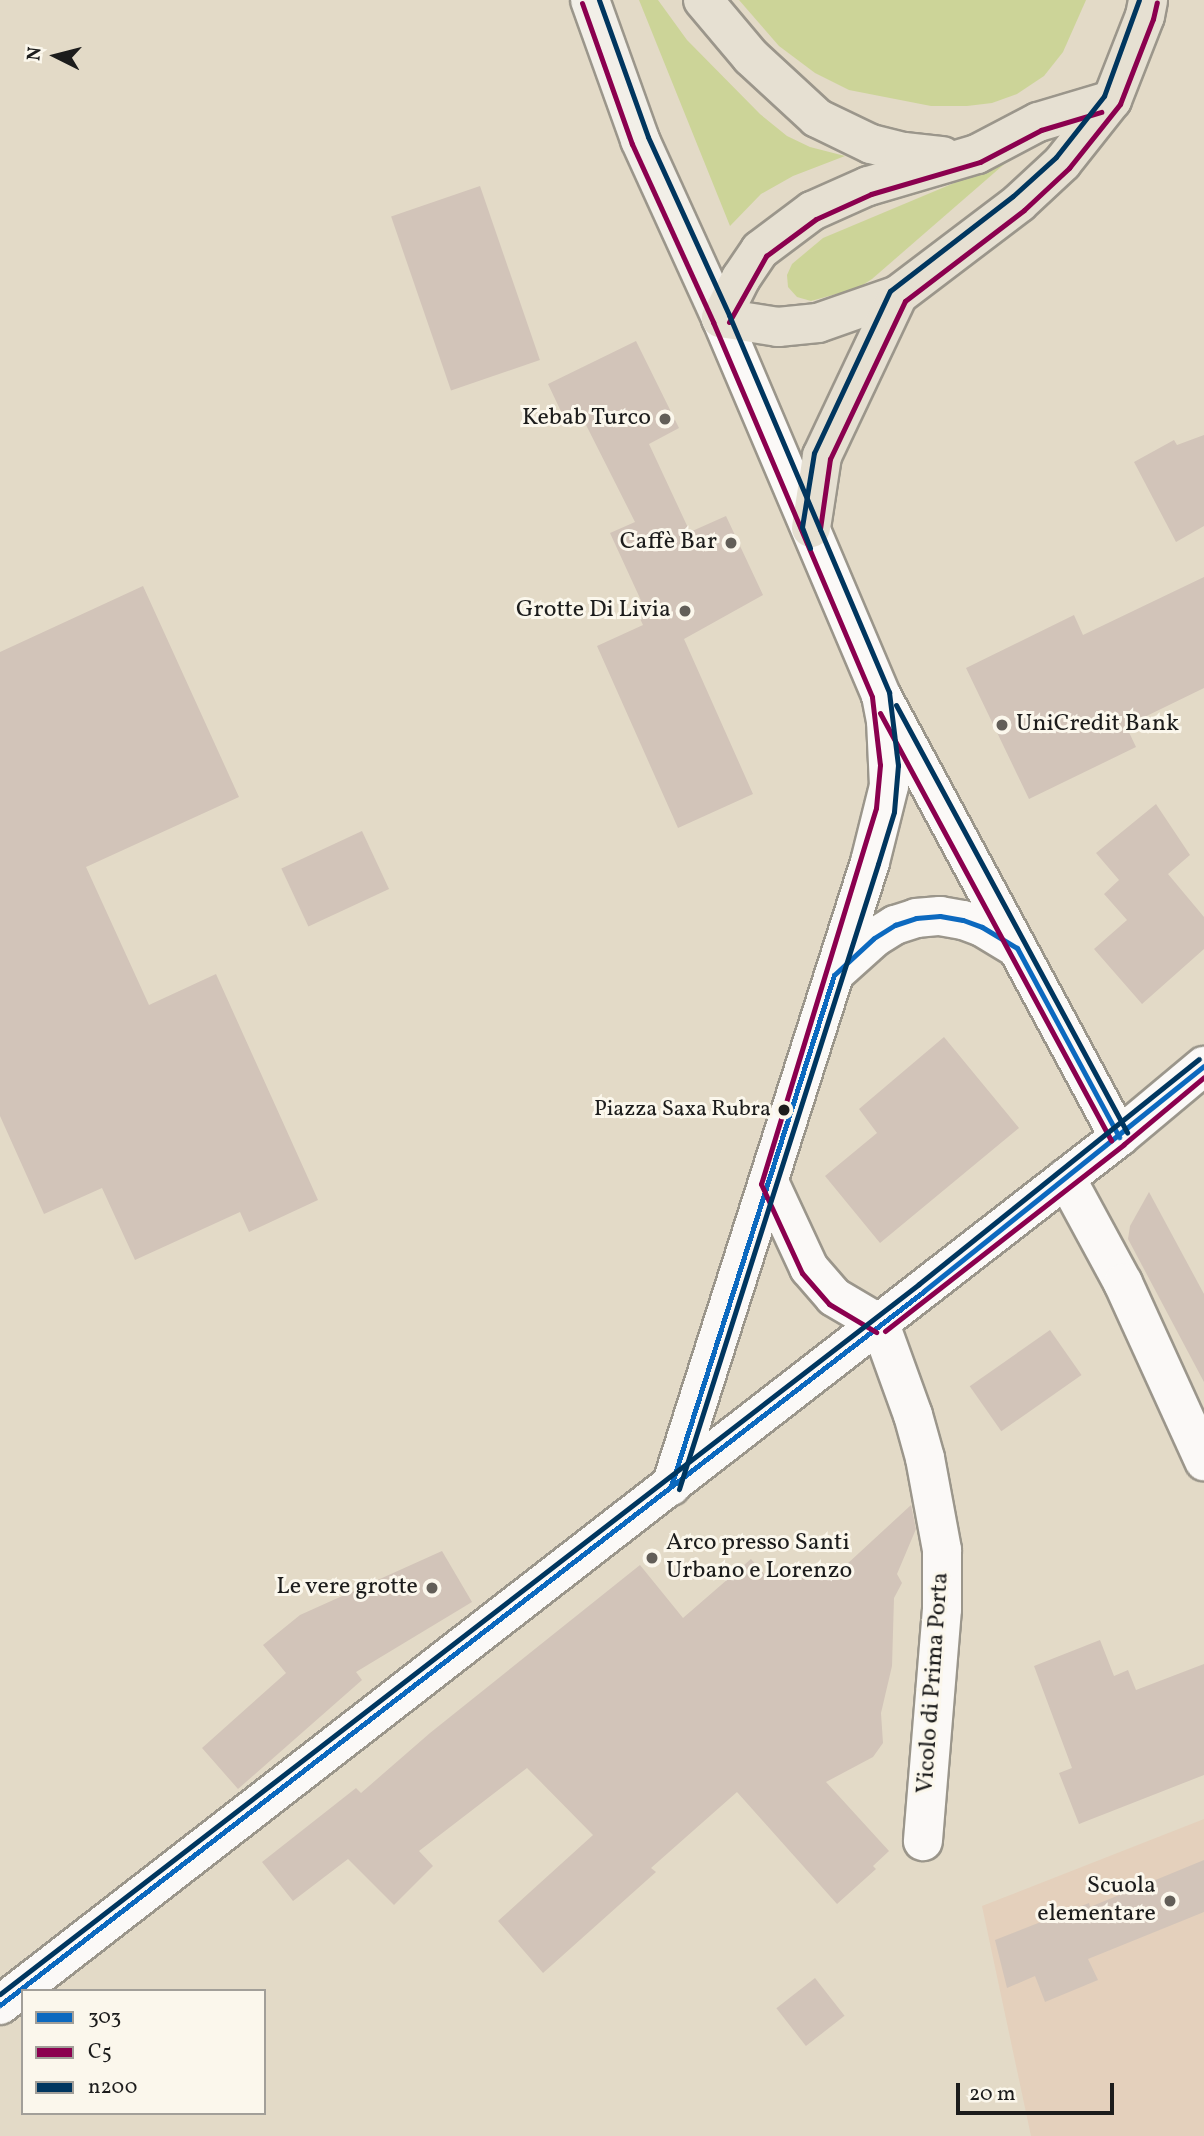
<!DOCTYPE html>
<meta charset="utf-8">
<style>
body{margin:0}
#map{position:relative;width:1204px;height:2136px;overflow:hidden;background:#e3dac7;font-family:Vollkorn,serif}
div>[style]{position:absolute}
.built>*{inset:0;background:#e4d0bc}
.green>*{inset:0;background:#ccd498}
.building>*{inset:0;background:#d2c4b9;transform-origin:0 0}
.roads{filter:drop-shadow(2px 0 #9b968b) drop-shadow(-2px 0 #9b968b) drop-shadow(0 2px #9b968b) drop-shadow(0 -2px #9b968b)}
.minor>*{height:38px;margin:-19px;padding:0 19px;transform-origin:19px;border-radius:19px;background:#fbf9f7}
.tertiary>*{height:38px;margin:-19px;padding:0 19px;transform-origin:19px;border-radius:19px;background:#fbf9f7}
.secondary>*{height:38px;margin:-19px;padding:0 19px;transform-origin:19px;border-radius:19px;background:#f2efe8}
.trunk>*{height:38px;margin:-19px;padding:0 19px;transform-origin:19px;border-radius:19px;background:#e6e0d2}
.bus-1>*{height:5px;margin:-2.5px;padding:0 2.5px;transform-origin:2.5px;border-radius:2.5px;background:#0c69bf}
.bus-2>*{height:5px;margin:-2.5px;padding:0 2.5px;transform-origin:2.5px;border-radius:2.5px;background:#8b004f}
.bus-3>*{height:5px;margin:-2.5px;padding:0 2.5px;transform-origin:2.5px;border-radius:2.5px;background:#00365f}
.dots>*{width:19px;height:19px;translate:-50% -50%;box-sizing:border-box;border:4px solid #fbf7ec;border-radius:50%}
span{translate:-50% -50%;white-space:nowrap;text-align:center;line-height:1.15;-webkit-text-stroke:6px #fbf7ec;paint-order:stroke}
.bus-label{font-size:22px;color:#1c1c1c}
.right{translate:-100% -50%;text-align:right}
.poi-label{font-size:24px;color:#1c1c1c}
.left{translate:0 -50%;text-align:left}
.street-label{font-size:24px;color:#1c1c1c}
.legend{position:absolute;left:21px;top:1989px;width:245px;height:126px;box-sizing:border-box;background:#fbf7ec;border:2px solid #a29f99;margin:0;padding:9px 12px;list-style:none;font-size:21px;color:#1c1c1c}
.legend li{display:flex;align-items:center;gap:14px;height:35px}
.legend b{width:35px;border:2px solid #a29f99}
.north{position:absolute;left:21px;top:21px;width:70px;height:70px;-webkit-text-stroke:5px #fbf7ec;paint-order:stroke;rotate:276deg;font-size:19px;font-weight:700;line-height:28px;text-align:center;color:#1c1c1c}
.north::after{content:'';display:block;margin:auto;width:24px;height:32px;background:#1c1c1c;clip-path:polygon(50% 0,100% 100%,50% 72%,0 100%)}
.scale{position:absolute;left:956px;top:2083px;width:158px;height:32px;box-sizing:border-box;border:4px solid #1c1c1c;border-top:0;padding-left:9px;font-size:21px;line-height:24px;white-space:nowrap;color:#1c1c1c;-webkit-text-stroke:5px #fbf7ec;paint-order:stroke}
</style>
<div id="map">
<div class="built">
<i style="clip-path:polygon(1204px 1819px,1204px 2136px,1031px 2136px,982px 1906px)"></i>
</div>
<div class="green">
<i style="clip-path:polygon(639px 0,658px 0,687px 40px,760px 114px,787px 136px,810px 147px,845px 156px,793px 176px,761px 194px,730px 226px)"></i>
<i style="clip-path:polygon(739px 0,1086px 0,1063px 52px,1044px 76px,1017px 94px,992px 103px,967px 106px,931px 106px,849px 90px,815px 73px,779px 46px)"></i>
<i style="clip-path:polygon(1009px 160px,872px 279px,858px 288px,811px 301px,797px 297px,788px 287px,787px 275px,792px 264px,823px 238px)"></i>
</div>
<div class="building">
<i style="left:480px;top:186px;width:184px;height:94px;rotate:71deg"></i>
<i style="clip-path:polygon(636px 341px,679px 428px,649px 444px,690px 532px,726px 516px,763px 595px,684px 639px,753px 794px,678px 828px,597px 646px,643px 625px,636px 610px,644px 607px,610px 533px,635px 522px,581px 415px,566px 422px,548px 384px)"></i>
<i style="clip-path:polygon(1204px 435px,1204px 526px,1176px 542px,1134px 462px,1174px 440px,1177px 445px)"></i>
<i style="clip-path:polygon(1204px 577px,1204px 688px,1126px 726px,1136px 747px,1029px 799px,966px 668px,1074px 615px,1083px 635px)"></i>
<i style="clip-path:polygon(143px 586px,239px 797px,86px 867px,149px 1005px,216px 974px,318px 1200px,249px 1232px,240px 1212px,135px 1260px,102px 1188px,44px 1214px,0 1116px,0 652px)"></i>
<i style="clip-path:polygon(1156px 804px,1190px 855px,1168px 874px,1204px 917px,1204px 949px,1142px 1004px,1094px 949px,1127px 920px,1104px 894px,1119px 880px,1096px 853px)"></i>
<i style="left:362px;top:831px;width:64px;height:89px;rotate:65deg"></i>
<i style="clip-path:polygon(944px 1037px,1019px 1128px,880px 1243px,825px 1176px,877px 1133px,859px 1109px)"></i>
<i style="clip-path:polygon(1149px 1192px,1204px 1294px,1204px 1382px,1128px 1239px,1130px 1226px)"></i>
<i style="left:1050px;top:1330px;width:55px;height:98px;rotate:55deg"></i>
<i style="clip-path:polygon(911px 1505px,916px 1529px,897px 1574px,902px 1583px,894px 1598px,892px 1666px,881px 1713px,883px 1743px,873px 1757px,826px 1782px,889px 1851px,873px 1866px,876px 1869px,837px 1904px,737px 1792px,651px 1868px,656px 1872px,543px 1973px,498px 1921px,593px 1835px,527px 1768px,419px 1851px,433px 1866px,394px 1905px,348px 1859px,293px 1901px,262px 1862px,356px 1788px,361px 1793px,430px 1733px,640px 1565px,683px 1618px,751px 1559px,764px 1574px,795px 1573px,833px 1577px)"></i>
<i style="clip-path:polygon(442px 1551px,472px 1602px,356px 1672px,362px 1680px,238px 1789px,202px 1748px,286px 1673px,263px 1645px,300px 1615px)"></i>
<i style="clip-path:polygon(1100px 1640px,1114px 1676px,1128px 1670px,1136px 1690px,1204px 1664px,1204px 1775px,1079px 1824px,1059px 1773px,1072px 1768px,1034px 1666px)"></i>
<i style="clip-path:polygon(1204px 1860px,1204px 1912px,1088px 1959px,1098px 1980px,1045px 2002px,1035px 1976px,1007px 1988px,995px 1940px,1089px 1903px,1090px 1907px)"></i>
<i style="left:815px;top:1978px;width:48px;height:49px;rotate:52deg"></i>
</div>
<div class="roads">
<div class="minor">
<i style="left:1119px;top:1137px;width:111px;rotate:-39.9deg"></i>
<i style="left:1066px;top:1178px;width:119px;rotate:61.5deg"></i>
<i style="left:1123px;top:1283px;width:196px;rotate:65.5deg"></i>
<i style="left:770px;top:1184px;width:93px;rotate:65.1deg"></i>
<i style="left:809px;top:1268px;width:38px;rotate:49deg"></i>
<i style="left:834px;top:1297px;width:53px;rotate:30.4deg"></i>
<i style="left:880px;top:1324px;width:97px;rotate:70.1deg"></i>
<i style="left:913px;top:1415px;width:45px;rotate:74.4deg"></i>
<i style="left:925px;top:1458px;width:94px;rotate:79.5deg"></i>
<i style="left:942px;top:1550px;width:59px;rotate:90deg"></i>
<i style="left:942px;top:1609px;width:233px;rotate:94.7deg"></i>
</div>
<div class="tertiary">
<i style="left:835px;top:973px;width:52px;rotate:-41.9deg"></i>
<i style="left:874px;top:938px;width:25px;rotate:-32deg"></i>
<i style="left:895px;top:925px;width:22px;rotate:-18deg"></i>
<i style="left:916px;top:918px;width:24px;rotate:-5deg"></i>
<i style="left:940px;top:916px;width:23px;rotate:10deg"></i>
<i style="left:963px;top:920px;width:20px;rotate:20deg"></i>
<i style="left:982px;top:927px;width:41px;rotate:31deg"></i>
<i style="left:671px;top:1486px;width:655px;rotate:-72.31deg"></i>
<i style="left:870px;top:862px;width:78px;rotate:-76deg"></i>
<i style="left:889px;top:786px;width:65px;rotate:-92.6deg"></i>
<i style="left:886px;top:721px;width:26px;rotate:-101deg"></i>
<i style="left:881px;top:695px;width:410px;rotate:-113deg"></i>
<i style="left:0;top:2005px;width:1416px;rotate:-37.8deg"></i>
<i style="left:1119px;top:1137px;width:502px;rotate:-118.3deg"></i>
</div>
<div class="secondary">
<i style="left:590px;top:0;width:149px;rotate:70.3deg"></i>
<i style="left:640px;top:140px;width:196px;rotate:65.5deg"></i>
</div>
<div class="trunk">
<i style="left:703px;top:0;width:75px;rotate:49.9deg"></i>
<i style="left:751px;top:57px;width:90px;rotate:42.7deg"></i>
<i style="left:817px;top:118px;width:60px;rotate:25.7deg"></i>
<i style="left:871px;top:144px;width:34px;rotate:14deg"></i>
<i style="left:904px;top:152px;width:39px;rotate:6deg"></i>
<i style="left:1112px;top:100px;width:77px;rotate:163.4deg"></i>
<i style="left:1038px;top:122px;width:69px;rotate:152.3deg"></i>
<i style="left:977px;top:154px;width:114px;rotate:163.6deg"></i>
<i style="left:868px;top:186px;width:61px;rotate:155.9deg"></i>
<i style="left:812px;top:211px;width:65px;rotate:143.1deg"></i>
<i style="left:760px;top:250px;width:34px;rotate:124deg"></i>
<i style="left:741px;top:278px;width:45px;rotate:116.6deg"></i>
<i style="left:721px;top:318px;width:58px;rotate:9deg"></i>
<i style="left:778px;top:327px;width:40px;rotate:-5.7deg"></i>
<i style="left:818px;top:323px;width:85px;rotate:-19.3deg"></i>
<i style="left:898px;top:295px;width:152px;rotate:-37.2deg"></i>
<i style="left:1019px;top:203px;width:59px;rotate:-42.9deg"></i>
<i style="left:1062px;top:163px;width:80px;rotate:-51.6deg"></i>
<i style="left:1112px;top:100px;width:90px;rotate:-68.6deg"></i>
<i style="left:1145px;top:16px;width:16px;rotate:-79deg"></i>
<i style="left:811px;top:528px;width:73px;rotate:-81.3deg"></i>
<i style="left:822px;top:456px;width:178px;rotate:-64.7deg"></i>
</div>
</div>
<div class="bus-1">
<i style="left:1017px;top:948px;width:215px;rotate:61.6deg"></i>
<i style="left:671px;top:1486px;width:536px;rotate:-72.31deg"></i>
<i style="left:834px;top:975px;width:54px;rotate:-42.8deg"></i>
<i style="left:874px;top:938px;width:25px;rotate:-32deg"></i>
<i style="left:895px;top:925px;width:22px;rotate:-18deg"></i>
<i style="left:916px;top:918px;width:24px;rotate:-5deg"></i>
<i style="left:940px;top:916px;width:23px;rotate:10deg"></i>
<i style="left:963px;top:920px;width:20px;rotate:20deg"></i>
<i style="left:982px;top:927px;width:41px;rotate:31deg"></i>
<i style="left:0;top:2005px;width:1168px;rotate:-37.69deg"></i>
<i style="left:924px;top:1291px;width:359px;rotate:-38.8deg"></i>
</div>
<div class="bus-2">
<i style="left:582px;top:3px;width:150px;rotate:70.5deg"></i>
<i style="left:632px;top:144px;width:196px;rotate:65.5deg"></i>
<i style="left:713px;top:322px;width:407px;rotate:67deg"></i>
<i style="left:872px;top:697px;width:68px;rotate:83.3deg"></i>
<i style="left:880px;top:765px;width:43px;rotate:95.3deg"></i>
<i style="left:876px;top:808px;width:393px;rotate:107deg"></i>
<i style="left:761px;top:1184px;width:98px;rotate:65.3deg"></i>
<i style="left:802px;top:1273px;width:41px;rotate:48.9deg"></i>
<i style="left:829px;top:1304px;width:55px;rotate:30.8deg"></i>
<i style="left:729px;top:322px;width:76px;rotate:-60.7deg"></i>
<i style="left:766px;top:256px;width:62px;rotate:-36.5deg"></i>
<i style="left:816px;top:219px;width:60px;rotate:-24.4deg"></i>
<i style="left:871px;top:194px;width:114px;rotate:-16.4deg"></i>
<i style="left:980px;top:162px;width:69px;rotate:-27.7deg"></i>
<i style="left:1041px;top:130px;width:63px;rotate:-16.7deg"></i>
<i style="left:820px;top:529px;width:71px;rotate:-81.9deg"></i>
<i style="left:830px;top:459px;width:175px;rotate:-64.6deg"></i>
<i style="left:905px;top:301px;width:150px;rotate:-37.4deg"></i>
<i style="left:1024px;top:210px;width:62px;rotate:-43deg"></i>
<i style="left:1069px;top:168px;width:82px;rotate:-51.4deg"></i>
<i style="left:1120px;top:104px;width:91px;rotate:-68.8deg"></i>
<i style="left:1153px;top:19px;width:17px;rotate:-77deg"></i>
<i style="left:880px;top:713px;width:486px;rotate:61.6deg"></i>
<i style="left:885px;top:1331px;width:303px;rotate:-38deg"></i>
<i style="left:1124px;top:1144px;width:104px;rotate:-39.9deg"></i>
</div>
<div class="bus-3">
<i style="left:599px;top:0;width:145px;rotate:70.3deg"></i>
<i style="left:648px;top:137px;width:196px;rotate:65.5deg"></i>
<i style="left:729px;top:315px;width:410px;rotate:67deg"></i>
<i style="left:889px;top:692px;width:74px;rotate:83deg"></i>
<i style="left:898px;top:765px;width:47px;rotate:94.9deg"></i>
<i style="left:894px;top:812px;width:54px;rotate:107.1deg"></i>
<i style="left:878px;top:864px;width:656px;rotate:107.66deg"></i>
<i style="left:810px;top:548px;width:22px;rotate:-111deg"></i>
<i style="left:802px;top:527px;width:75px;rotate:-80.8deg"></i>
<i style="left:814px;top:453px;width:179px;rotate:-64.9deg"></i>
<i style="left:890px;top:291px;width:155px;rotate:-37.7deg"></i>
<i style="left:1013px;top:196px;width:58px;rotate:-42.2deg"></i>
<i style="left:1056px;top:157px;width:78px;rotate:-51.8deg"></i>
<i style="left:1104px;top:96px;width:102px;rotate:-70deg"></i>
<i style="left:896px;top:705px;width:486px;rotate:61.6deg"></i>
<i style="left:0;top:1994px;width:1161px;rotate:-37.69deg"></i>
<i style="left:919px;top:1284px;width:359px;rotate:-38.8deg"></i>
</div>
<div class="dots">
<i style="left:665px;top:419px;background:#625e58"></i>
<i style="left:731px;top:543px;background:#625e58"></i>
<i style="left:685px;top:611px;background:#625e58"></i>
<i style="left:1002px;top:725px;background:#625e58"></i>
<i style="left:784px;top:1110px;background:#1c1c1c"></i>
<i style="left:652px;top:1558px;background:#625e58"></i>
<i style="left:432px;top:1588px;background:#625e58"></i>
<i style="left:1170px;top:1901px;background:#625e58"></i>
</div>
<div class="bus-label">
<span class="right" style="left:771px;top:1110px">Piazza Saxa Rubra</span>
</div>
<div class="poi-label">
<span class="right" style="left:651px;top:419px">Kebab Turco</span>
<span class="right" style="left:717px;top:543px">Caffè Bar</span>
<span class="right" style="left:671px;top:611px">Grotte Di Livia</span>
<span class="left" style="left:1016px;top:725px">UniCredit Bank</span>
<span class="left" style="left:666px;top:1558px">Arco presso Santi<br>Urbano e Lorenzo</span>
<span class="right" style="left:418px;top:1588px">Le vere grotte</span>
<span class="right" style="left:1156px;top:1901px">Scuola<br>elementare</span>
</div>
<div class="street-label">
<span style="left:934px;top:1683px;rotate:-86deg">Vicolo di Prima Porta</span>
</div>
<ul class="legend">
<li><b style="height:9px;background:#0c69bf"></b>303</li>
<li><b style="height:9px;background:#8b004f"></b>C5</li>
<li><b style="height:9px;background:#00365f"></b>n200</li>
</ul>
<div class="north">N</div>
<div class="scale">20 m</div>
</div>
